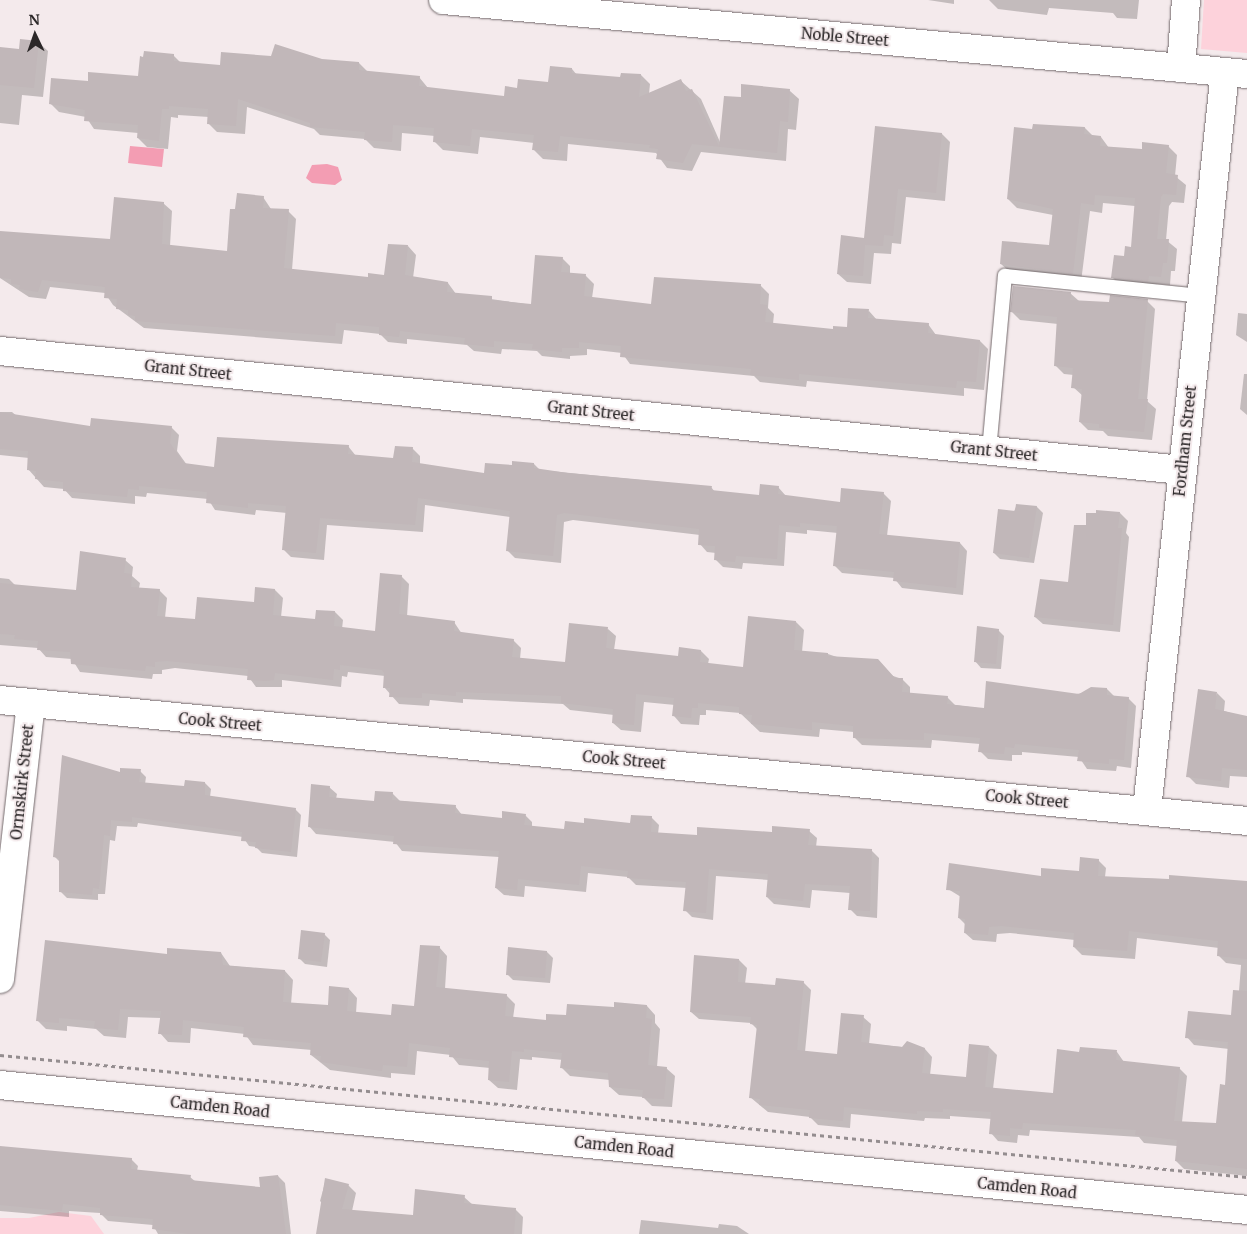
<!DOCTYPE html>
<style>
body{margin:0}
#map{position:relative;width:1247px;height:1234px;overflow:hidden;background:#f4eaec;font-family:Merriweather,serif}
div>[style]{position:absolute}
.green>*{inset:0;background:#fdd2db}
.water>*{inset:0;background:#f39db3}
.shadow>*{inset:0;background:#0003}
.building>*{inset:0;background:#c1b7b9}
.path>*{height:3px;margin-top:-1.5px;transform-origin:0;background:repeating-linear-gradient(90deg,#948d8f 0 4px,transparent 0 8px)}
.roads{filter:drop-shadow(0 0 1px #736a6c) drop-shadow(0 0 1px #736a6c)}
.lane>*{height:14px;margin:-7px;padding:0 7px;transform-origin:7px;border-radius:7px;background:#fff}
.street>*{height:28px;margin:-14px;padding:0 14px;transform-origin:14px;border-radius:14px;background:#fff}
.secondary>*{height:28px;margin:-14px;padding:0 14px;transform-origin:14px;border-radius:14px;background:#fff}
span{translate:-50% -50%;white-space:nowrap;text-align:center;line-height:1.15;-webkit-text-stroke:4px #f4eaec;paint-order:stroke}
.street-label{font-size:15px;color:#2c2829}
.north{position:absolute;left:10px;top:10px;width:50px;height:50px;-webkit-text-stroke:4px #f4eaec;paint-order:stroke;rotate:357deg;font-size:14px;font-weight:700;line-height:20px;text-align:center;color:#2c2829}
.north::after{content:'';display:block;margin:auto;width:18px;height:22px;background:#2c2829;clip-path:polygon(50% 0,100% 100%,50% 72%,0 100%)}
</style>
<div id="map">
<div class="green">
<i style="clip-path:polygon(1204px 0,1247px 0,1247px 53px,1201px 49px)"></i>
<i style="clip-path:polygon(59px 1212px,91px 1216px,104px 1234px,0 1234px,0 1218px,29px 1218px)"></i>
</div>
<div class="water">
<i style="clip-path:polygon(130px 146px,164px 149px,162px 167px,128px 163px)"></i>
<i style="clip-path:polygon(327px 164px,338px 167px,342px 180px,335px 185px,312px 183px,306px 178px,312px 165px)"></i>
</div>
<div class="shadow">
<i style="clip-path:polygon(928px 0,954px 0,954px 4px)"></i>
<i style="clip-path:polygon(989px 0,1139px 0,1137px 19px,1117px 18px,1113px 13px,1049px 8px,1047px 15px,998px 9px)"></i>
<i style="clip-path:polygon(38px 42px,48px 51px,43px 97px,22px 95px,19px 125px,0 123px,0 48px,20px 50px)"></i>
<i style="clip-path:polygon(173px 55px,181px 63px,221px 67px,322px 60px,359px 63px,368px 72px,419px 77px,428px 88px,505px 97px,519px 89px,549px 83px,572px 69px,577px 75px,621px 78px,641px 75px,650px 84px,649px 94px,681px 81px,701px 99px,720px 142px,742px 98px,790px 91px,799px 99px,796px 130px,788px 129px,786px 161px,701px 152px,692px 171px,667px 168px,656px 153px,568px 144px,567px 161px,543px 159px,534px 150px,534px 143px,480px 137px,478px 154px,443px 150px,434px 141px,435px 136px,402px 133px,401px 151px,374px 148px,365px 139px,320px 135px,314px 129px,247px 107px,245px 134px,217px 132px,208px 123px,209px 117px,178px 115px,178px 118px,171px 117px,168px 149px,147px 147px,138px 138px,138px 133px,94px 129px,86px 117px,59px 112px,50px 103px,89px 83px,139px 78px)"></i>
<i style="clip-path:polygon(876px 128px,942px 134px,950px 142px,945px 201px,906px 197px,901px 244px,892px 243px,891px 254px,874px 253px,871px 284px,847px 282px,838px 274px,865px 239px)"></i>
<i style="clip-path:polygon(1085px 128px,1093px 136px,1101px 137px,1109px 148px,1143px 151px,1168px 146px,1177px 155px,1175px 176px,1186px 185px,1184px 203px,1172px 202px,1169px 206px,1166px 240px,1177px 249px,1175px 271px,1171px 271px,1170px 285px,1157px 284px,1157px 290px,1121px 286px,1113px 278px,1132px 248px,1135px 206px,1103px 203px,1102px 213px,1090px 211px,1081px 282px,1010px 272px,1001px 264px,1050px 246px,1053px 215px,1017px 208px,1008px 199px,1033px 130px)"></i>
<i style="clip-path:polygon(263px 197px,271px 209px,288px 211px,296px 219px,292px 270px,369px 278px,386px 276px,408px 246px,416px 255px,413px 278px,448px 283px,456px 294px,532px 305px,562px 258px,570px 266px,570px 274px,586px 276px,594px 284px,592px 298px,653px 305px,761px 286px,769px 294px,768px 308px,774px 314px,773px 324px,834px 330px,848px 328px,869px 311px,877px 320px,928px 324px,936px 335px,980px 341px,988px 349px,984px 390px,964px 388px,964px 396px,807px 381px,806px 387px,760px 382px,754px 376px,630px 364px,622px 353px,587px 349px,587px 355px,570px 356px,570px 359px,542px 356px,537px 351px,502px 349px,501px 354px,474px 351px,467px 345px,407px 339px,407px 344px,388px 342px,380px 334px,344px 330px,342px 344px,144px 328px,113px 305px,105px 293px,50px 287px,46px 299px,29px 297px,0 278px,0 232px,111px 241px,163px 203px,172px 211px,170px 246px,228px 252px,236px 210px)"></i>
<i style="clip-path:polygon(1070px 293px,1079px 301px,1110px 304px,1147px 301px,1155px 309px,1147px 401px,1156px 409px,1152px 440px,1108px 436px,1103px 431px,1088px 430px,1080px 422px,1083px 396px,1073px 387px,1074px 375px,1064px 374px,1055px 365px,1058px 324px,1020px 320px,1012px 312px)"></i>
<i style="clip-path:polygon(1238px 313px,1247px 314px,1247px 342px,1236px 335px)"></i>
<i style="clip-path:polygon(1244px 374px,1247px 374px,1247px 415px,1240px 409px)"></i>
<i style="clip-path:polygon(0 412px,12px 412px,19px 418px,91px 427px,171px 427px,179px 435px,177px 451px,187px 465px,215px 468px,348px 446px,356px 456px,395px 459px,412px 448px,420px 456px,420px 464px,485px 475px,534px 464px,540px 470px,711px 487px,715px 492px,761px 496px,778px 487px,786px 496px,841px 503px,883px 493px,891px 501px,887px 536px,960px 543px,967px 551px,963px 595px,902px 588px,894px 578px,842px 573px,834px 565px,838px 533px,807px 530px,807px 534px,786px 532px,784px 566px,743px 563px,742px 569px,723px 567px,715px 559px,716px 553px,707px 552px,700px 544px,700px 535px,573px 520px,564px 522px,561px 563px,515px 558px,507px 550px,510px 517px,425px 505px,423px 532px,327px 525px,324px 560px,291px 557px,284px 550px,287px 513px,256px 510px,255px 515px,215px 510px,208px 499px,147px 493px,146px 497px,135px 496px,135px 504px,72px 498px,64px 489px,44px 487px,28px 469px,29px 458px,0 455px)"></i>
<i style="clip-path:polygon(1017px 505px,1037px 507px,1043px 513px,1034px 563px,1000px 559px,994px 553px)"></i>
<i style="clip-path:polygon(1120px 513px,1128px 521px,1126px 533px,1129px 537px,1120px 632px,1043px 624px,1035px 617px,1070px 584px,1087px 526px)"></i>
<i style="clip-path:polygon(125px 560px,133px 567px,132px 576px,140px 583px,139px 588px,159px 590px,167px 598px,165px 618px,196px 621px,255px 604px,256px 589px,275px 590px,283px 598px,281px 617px,316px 620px,335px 612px,343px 620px,342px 629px,377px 633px,401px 576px,409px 584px,407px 617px,454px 622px,462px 634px,513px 640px,521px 648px,520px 659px,566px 664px,608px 629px,616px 636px,614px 650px,679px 657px,701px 651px,709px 659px,708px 664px,744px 668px,796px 622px,804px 630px,802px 652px,828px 654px,902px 679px,910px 687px,910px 694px,947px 697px,955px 705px,985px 709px,1107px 689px,1115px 697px,1128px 698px,1136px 706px,1131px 768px,1117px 766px,1116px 771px,1087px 769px,1079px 757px,1022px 752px,1022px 755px,1012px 755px,1012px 761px,988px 759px,980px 751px,980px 744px,932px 740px,931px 748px,862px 745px,854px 737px,854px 732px,820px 729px,819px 737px,760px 732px,740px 713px,706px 710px,706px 715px,700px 715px,699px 725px,681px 724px,674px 716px,675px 705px,644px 702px,641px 732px,621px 730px,613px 723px,614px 715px,570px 710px,563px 704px,463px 699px,463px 703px,430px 700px,429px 706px,399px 704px,384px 687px,385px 676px,348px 672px,347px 677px,342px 676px,341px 687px,282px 680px,282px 687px,256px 687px,248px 676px,175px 668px,162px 670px,162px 674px,153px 674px,152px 679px,80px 672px,72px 659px,46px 657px,38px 648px,0 645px,0 578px,9px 579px,16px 586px,77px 591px)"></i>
<i style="clip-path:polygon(998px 630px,1004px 636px,1001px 669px,981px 668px,975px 661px)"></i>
<i style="clip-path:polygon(1217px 693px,1225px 701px,1224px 711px,1247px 718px,1247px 777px,1230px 776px,1229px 788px,1196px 784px,1188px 776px)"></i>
<i style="clip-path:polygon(140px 771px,146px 777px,145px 784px,185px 788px,205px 783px,211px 789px,210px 797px,295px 809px,301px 815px,297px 857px,262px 853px,256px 847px,249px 846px,243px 837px,138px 823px,137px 827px,117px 826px,115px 841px,110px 840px,105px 894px,98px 894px,98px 900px,67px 898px,61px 892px,60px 862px,55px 857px,121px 773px)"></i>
<i style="clip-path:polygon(329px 787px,337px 794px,336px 799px,375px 802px,392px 793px,400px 801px,455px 806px,462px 815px,503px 819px,525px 815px,532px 822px,532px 827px,565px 831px,632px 824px,651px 817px,659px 825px,658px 834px,698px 836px,809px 831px,817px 838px,816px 847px,871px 850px,879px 858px,877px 918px,857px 916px,850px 909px,850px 893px,812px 890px,810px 908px,774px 904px,767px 897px,769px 880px,716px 876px,713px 920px,692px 917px,685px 910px,687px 888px,636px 885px,628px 877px,588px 873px,586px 892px,525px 886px,524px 897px,504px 895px,496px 888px,499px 857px,402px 851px,395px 842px,316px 834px,309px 826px)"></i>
<i style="clip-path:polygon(1098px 860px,1106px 868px,1105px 877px,1247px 882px,1247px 1176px,1184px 1169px,1176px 1161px,1177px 1146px,1144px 1143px,1139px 1137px,1030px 1130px,1029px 1136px,1018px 1135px,1017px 1143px,998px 1141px,991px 1133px,992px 1119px,950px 1116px,950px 1119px,925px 1118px,924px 1121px,851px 1114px,850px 1128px,818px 1125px,810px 1117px,768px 1112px,750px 1097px,758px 1030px,751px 1023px,699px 1019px,691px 1012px,739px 960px,747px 968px,745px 984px,777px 986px,803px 982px,811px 990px,805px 1052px,838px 1055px,863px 1017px,871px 1024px,869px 1044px,925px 1049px,932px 1057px,930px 1075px,967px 1078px,989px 1047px,997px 1055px,993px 1089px,1054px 1094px,1080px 1053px,1117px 1052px,1124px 1062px,1179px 1068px,1187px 1076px,1182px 1122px,1217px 1125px,1226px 1086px,1229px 1049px,1194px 1045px,1187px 1037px,1237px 1017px,1241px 965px,1226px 963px,1218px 955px,1219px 948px,1137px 938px,1135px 959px,1082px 955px,1074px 947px,1075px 940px,1010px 933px,997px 934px,996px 942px,973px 940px,965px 933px,966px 925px,959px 918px,961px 897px,948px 889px,1080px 873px)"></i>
<i style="clip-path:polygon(324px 934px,330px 940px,327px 967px,305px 964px,299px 958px)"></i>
<i style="clip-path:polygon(439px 947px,447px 956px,445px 989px,506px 995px,515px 1004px,513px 1018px,547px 1021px,615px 1009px,615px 1004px,647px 1006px,655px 1015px,655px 1023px,660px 1029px,657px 1067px,666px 1068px,675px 1076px,672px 1107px,652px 1106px,643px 1097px,619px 1095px,610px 1087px,610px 1080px,570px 1076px,562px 1068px,563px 1060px,532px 1057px,532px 1060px,520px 1059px,517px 1090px,498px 1088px,489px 1080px,490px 1068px,459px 1065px,451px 1055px,417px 1051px,415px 1075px,391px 1073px,391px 1078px,330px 1070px,311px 1055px,312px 1050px,253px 1045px,245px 1034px,191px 1028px,190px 1043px,168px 1042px,160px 1033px,161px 1018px,128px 1017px,126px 1038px,104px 1036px,96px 1029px,67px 1026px,67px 1031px,46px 1029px,37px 1020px,168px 955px,221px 953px,230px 966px,285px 971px,293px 980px,291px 1004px,329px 1007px,349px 989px,357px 998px,356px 1013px,392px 1017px,416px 1008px)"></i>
<i style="clip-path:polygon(547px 952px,553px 958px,550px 983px,513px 980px,507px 974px)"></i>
<i style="clip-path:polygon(0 1147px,131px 1159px,138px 1166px,137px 1171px,190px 1177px,196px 1182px,262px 1188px,278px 1176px,285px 1183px,291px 1234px,158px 1234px,153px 1225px,108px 1221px,100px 1213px,69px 1211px,69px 1217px,0 1211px)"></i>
<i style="clip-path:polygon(326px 1179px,348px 1185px,356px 1193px,352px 1211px,414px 1217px,464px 1197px,473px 1205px,515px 1209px,523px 1217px,522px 1234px,320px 1234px,324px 1205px,320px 1201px)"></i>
<i style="clip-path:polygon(641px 1220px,718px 1228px,719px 1224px,737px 1226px,749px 1234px,639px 1234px)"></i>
</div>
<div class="building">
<i style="clip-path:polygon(20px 39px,39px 41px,34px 88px,0 85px,0 47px,19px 49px)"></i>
<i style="clip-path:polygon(275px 44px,322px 59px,359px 62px,359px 70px,420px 76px,419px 86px,504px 96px,505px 86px,517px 88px,518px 79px,548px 82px,550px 66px,572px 68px,572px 73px,620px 77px,621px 73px,641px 74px,639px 97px,681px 79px,686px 91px,692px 89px,719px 146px,724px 96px,741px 97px,741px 84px,790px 89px,788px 122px,780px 121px,777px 153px,692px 144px,683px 163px,656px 159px,658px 149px,649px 148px,650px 145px,560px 136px,558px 152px,532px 150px,534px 135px,472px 129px,470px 146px,433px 142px,434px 128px,393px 125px,392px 142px,364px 140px,365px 132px,310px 127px,310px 123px,238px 99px,236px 126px,207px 124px,208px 109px,169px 106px,169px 109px,162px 109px,159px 141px,137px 138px,138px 125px,84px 121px,85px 110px,49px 104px,51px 78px,88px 81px,88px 72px,138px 76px,140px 56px,143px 57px,144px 51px,174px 54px,174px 61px,220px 65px,221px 52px,271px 56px)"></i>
<i style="clip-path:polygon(1033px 124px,1085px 127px,1084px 134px,1101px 136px,1100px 146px,1142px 149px,1142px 142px,1169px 145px,1166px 173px,1178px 175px,1176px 195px,1163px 194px,1161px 197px,1157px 239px,1169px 239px,1167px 263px,1163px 263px,1161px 277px,1149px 276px,1148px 282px,1111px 278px,1114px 255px,1124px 256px,1125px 246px,1131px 247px,1135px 198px,1095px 195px,1094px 205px,1081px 203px,1073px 274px,1000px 264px,1002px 241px,1049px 245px,1053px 209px,1007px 199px,1014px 127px,1032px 129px)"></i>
<i style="clip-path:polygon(875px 126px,942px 133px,936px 193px,898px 189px,893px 236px,884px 235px,883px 246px,865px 245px,863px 276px,837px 274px,841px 235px,864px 238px)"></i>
<i style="clip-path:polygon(237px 193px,264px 196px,263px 208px,289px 209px,284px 268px,368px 277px,368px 273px,384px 275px,388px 244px,408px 245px,405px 275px,448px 282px,447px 292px,492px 296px,492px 300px,531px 304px,535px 255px,563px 257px,561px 272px,586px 274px,584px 296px,651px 304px,654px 277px,761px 284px,760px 304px,767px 305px,765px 322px,833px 329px,833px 326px,847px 327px,848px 308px,869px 309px,868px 318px,929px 323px,928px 333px,980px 340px,976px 382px,957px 381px,956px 388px,799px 374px,799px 380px,750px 375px,751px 369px,620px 357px,621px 346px,579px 342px,579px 348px,562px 348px,562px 352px,532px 349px,533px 344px,494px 341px,494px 347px,464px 344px,465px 338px,400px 331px,399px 337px,379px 335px,379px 327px,336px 323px,335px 336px,135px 321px,135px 316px,128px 315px,128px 310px,116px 309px,117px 299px,104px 298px,105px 287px,42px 280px,38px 292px,19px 289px,20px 285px,11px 284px,11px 279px,0 278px,0 231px,110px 239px,114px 197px,164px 202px,162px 244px,227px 251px,230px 209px,235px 209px)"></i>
<i style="clip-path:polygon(1013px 286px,1071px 292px,1070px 300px,1109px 302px,1110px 295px,1148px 299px,1138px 399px,1148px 399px,1144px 432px,1099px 428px,1099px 424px,1079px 422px,1082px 389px,1071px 388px,1073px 368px,1054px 366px,1057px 317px,1010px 312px)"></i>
<i style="clip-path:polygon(0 412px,90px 426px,91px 418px,172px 426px,170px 443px,184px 463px,214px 467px,217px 437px,349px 445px,348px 454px,393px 458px,395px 446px,413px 447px,412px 462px,484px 473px,485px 463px,512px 465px,512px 461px,534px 463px,534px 468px,568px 473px,712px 486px,711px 490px,759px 495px,760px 484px,779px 486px,778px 494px,840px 502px,841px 488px,884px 492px,879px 534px,960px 542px,956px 588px,893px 581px,894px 572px,833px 566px,837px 526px,800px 523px,800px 527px,779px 525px,777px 559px,736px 556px,735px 562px,714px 560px,715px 546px,698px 545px,699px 529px,564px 513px,557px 515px,553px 556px,506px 551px,510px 511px,418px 498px,415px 525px,320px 518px,316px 553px,282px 550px,286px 506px,248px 503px,248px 508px,206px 503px,207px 492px,139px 486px,139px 490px,128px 489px,127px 497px,63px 491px,63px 482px,35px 479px,36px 471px,27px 470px,28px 451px,0 449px)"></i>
<i style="clip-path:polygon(1016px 504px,1037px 506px,1029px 558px,993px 553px,998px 509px,1015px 511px)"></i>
<i style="clip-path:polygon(1096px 510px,1120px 512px,1118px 528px,1122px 528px,1113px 625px,1034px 617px,1040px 579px,1068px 582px,1074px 525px,1086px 525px,1086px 513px,1096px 513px)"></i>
<i style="clip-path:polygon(80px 551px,126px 558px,124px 573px,132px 574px,131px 587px,160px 589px,157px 616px,195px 619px,197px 597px,254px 602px,255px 587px,275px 589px,273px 615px,315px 619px,316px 610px,335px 611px,334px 626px,375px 631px,380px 573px,402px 575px,399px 614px,455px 621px,454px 631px,514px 639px,512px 657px,565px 662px,569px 623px,608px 627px,606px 648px,678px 656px,679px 647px,701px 650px,700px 662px,743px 667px,748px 616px,796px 621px,794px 650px,828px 653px,828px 656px,878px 659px,895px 678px,903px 678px,902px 692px,948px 696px,947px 704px,984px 708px,986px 681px,1079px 694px,1091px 687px,1107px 688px,1107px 695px,1129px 697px,1124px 760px,1109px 759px,1109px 764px,1077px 761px,1079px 750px,1015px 744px,1014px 748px,1005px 747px,1004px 754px,978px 752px,980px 738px,924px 733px,924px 740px,853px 738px,853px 726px,812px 722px,812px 730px,751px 724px,752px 715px,739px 714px,739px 707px,698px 703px,698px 708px,692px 708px,691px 718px,672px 716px,674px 698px,636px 694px,634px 725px,612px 723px,613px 709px,561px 703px,561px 696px,456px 692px,456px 696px,422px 693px,422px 698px,389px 697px,390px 688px,383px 688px,384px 673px,382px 670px,340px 665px,340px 670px,334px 669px,333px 680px,275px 673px,274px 680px,266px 681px,247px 680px,248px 669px,167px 661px,155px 662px,155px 667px,146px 666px,145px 671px,71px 664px,70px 652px,37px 650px,38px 641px,14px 639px,15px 635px,0 634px,0 583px,76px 590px)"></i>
<i style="clip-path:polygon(977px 626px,999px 629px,996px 664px,974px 662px)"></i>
<i style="clip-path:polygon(1198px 689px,1217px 692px,1215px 709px,1247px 716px,1247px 770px,1222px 768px,1221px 781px,1186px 777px)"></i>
<i style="clip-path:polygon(62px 755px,120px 772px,120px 768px,141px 769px,139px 782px,184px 786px,185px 780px,205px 782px,205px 795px,296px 808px,291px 852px,255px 848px,256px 842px,241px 841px,242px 832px,132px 817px,132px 822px,111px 820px,110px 836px,104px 835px,99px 889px,93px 888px,92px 895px,59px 892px,59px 858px,53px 857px)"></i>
<i style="clip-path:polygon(311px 784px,330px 786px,329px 797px,374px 801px,375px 791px,393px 792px,392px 800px,456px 805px,455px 813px,502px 818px,502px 811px,526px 814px,524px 825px,564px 829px,565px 821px,584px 823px,584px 818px,630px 823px,631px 815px,652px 816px,651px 832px,697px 835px,697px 827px,772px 832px,772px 826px,810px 829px,808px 845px,872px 849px,870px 911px,848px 910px,850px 886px,805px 884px,803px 901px,766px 897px,768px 874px,709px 869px,706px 913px,683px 911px,686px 882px,627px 878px,628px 871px,581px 866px,579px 885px,518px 879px,517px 890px,495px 888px,499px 851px,393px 844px,394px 836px,308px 827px)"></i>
<i style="clip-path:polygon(1080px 857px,1099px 859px,1098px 876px,1169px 879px,1169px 875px,1247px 881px,1247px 959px,1217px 956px,1218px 941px,1129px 931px,1127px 951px,1073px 947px,1074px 933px,1001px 926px,989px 927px,988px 935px,964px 933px,965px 919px,958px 918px,960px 891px,946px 890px,949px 863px,1041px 876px,1041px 868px,1079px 871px)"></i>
<i style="clip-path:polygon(301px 930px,325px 933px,321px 962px,298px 959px)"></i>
<i style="clip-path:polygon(45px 940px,167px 954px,167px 948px,221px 952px,223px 965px,285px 970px,283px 1002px,328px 1005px,329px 986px,349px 988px,347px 1011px,391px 1015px,392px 1004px,414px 1006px,420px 945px,440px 946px,436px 987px,507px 994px,505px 1016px,546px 1020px,546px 1014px,566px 1015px,567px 1004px,614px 1007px,614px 1002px,647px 1005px,646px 1018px,652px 1019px,648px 1065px,667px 1067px,664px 1099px,642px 1098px,643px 1090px,609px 1087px,608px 1073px,560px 1068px,562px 1053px,524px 1049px,524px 1052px,512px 1051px,509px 1082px,488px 1080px,489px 1061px,449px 1057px,450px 1048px,409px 1043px,407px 1067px,383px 1065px,382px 1071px,320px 1062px,321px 1056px,310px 1055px,311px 1043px,243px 1037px,244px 1027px,183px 1020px,182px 1035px,158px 1034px,161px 1011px,120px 1009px,118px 1030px,94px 1028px,95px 1021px,59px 1018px,59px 1023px,36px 1021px)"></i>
<i style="clip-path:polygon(508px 947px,547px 951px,545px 978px,506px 975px)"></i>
<i style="clip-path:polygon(694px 955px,739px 959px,738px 982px,775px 985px,776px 978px,804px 981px,797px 1050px,837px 1054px,841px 1013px,864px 1015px,861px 1042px,902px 1047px,907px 1041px,925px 1048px,922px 1073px,966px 1077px,969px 1044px,989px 1046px,985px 1087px,1053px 1093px,1057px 1049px,1079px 1052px,1080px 1047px,1117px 1050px,1116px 1060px,1180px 1067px,1174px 1121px,1216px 1123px,1220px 1084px,1225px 1085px,1228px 1042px,1185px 1038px,1188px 1011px,1231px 1015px,1233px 990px,1247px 991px,1247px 1169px,1175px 1161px,1177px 1140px,1135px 1135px,1136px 1130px,1023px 1123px,1022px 1129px,1010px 1128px,1010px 1136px,989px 1134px,991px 1112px,943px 1109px,943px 1112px,917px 1111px,917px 1114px,844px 1107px,843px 1121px,809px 1118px,810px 1110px,759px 1105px,760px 1099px,749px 1098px,757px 1025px,750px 1024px,751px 1017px,690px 1012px)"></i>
<i style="clip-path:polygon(0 1146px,132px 1158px,131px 1169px,191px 1175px,190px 1180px,260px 1187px,259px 1177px,278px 1175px,286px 1234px,189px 1234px,152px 1229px,153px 1219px,100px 1215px,100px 1208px,63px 1204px,62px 1211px,0 1205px)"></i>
<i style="clip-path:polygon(325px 1178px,349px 1184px,342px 1209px,413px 1215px,415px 1189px,465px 1195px,464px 1203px,516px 1208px,514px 1234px,316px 1234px)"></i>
</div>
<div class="path">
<i style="left:0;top:1055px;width:1253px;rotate:5.59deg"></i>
</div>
<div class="roads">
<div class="lane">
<i style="left:989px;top:451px;width:176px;rotate:-84.8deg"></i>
<i style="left:1005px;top:276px;width:197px;rotate:5.8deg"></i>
</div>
<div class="street">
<i style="left:1181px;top:68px;width:68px;rotate:-85.8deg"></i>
<i style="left:0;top:351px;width:1188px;rotate:5.75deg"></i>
<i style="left:0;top:700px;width:1253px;rotate:5.54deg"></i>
<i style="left:1147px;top:810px;width:742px;rotate:-83.97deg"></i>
<i style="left:0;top:979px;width:277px;rotate:-83.6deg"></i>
</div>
<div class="secondary">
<i style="left:443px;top:0;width:807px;rotate:5.26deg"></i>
<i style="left:0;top:1085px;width:1253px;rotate:5.72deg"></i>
</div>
</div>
<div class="street-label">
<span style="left:845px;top:37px;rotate:5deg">Noble Street</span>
<span style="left:188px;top:370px;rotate:6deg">Grant Street</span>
<span style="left:591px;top:411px;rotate:6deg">Grant Street</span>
<span style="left:1185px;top:441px;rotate:-84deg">Fordham Street</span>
<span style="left:994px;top:451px;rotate:6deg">Grant Street</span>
<span style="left:220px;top:722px;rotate:5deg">Cook Street</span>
<span style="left:624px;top:760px;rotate:5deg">Cook Street</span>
<span style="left:22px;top:782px;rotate:-84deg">Ormskirk Street</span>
<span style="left:1027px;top:799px;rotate:5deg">Cook Street</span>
<span style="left:220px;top:1107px;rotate:6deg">Camden Road</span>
<span style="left:624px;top:1147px;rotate:6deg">Camden Road</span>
<span style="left:1027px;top:1188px;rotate:6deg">Camden Road</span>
</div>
<div class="north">N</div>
</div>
